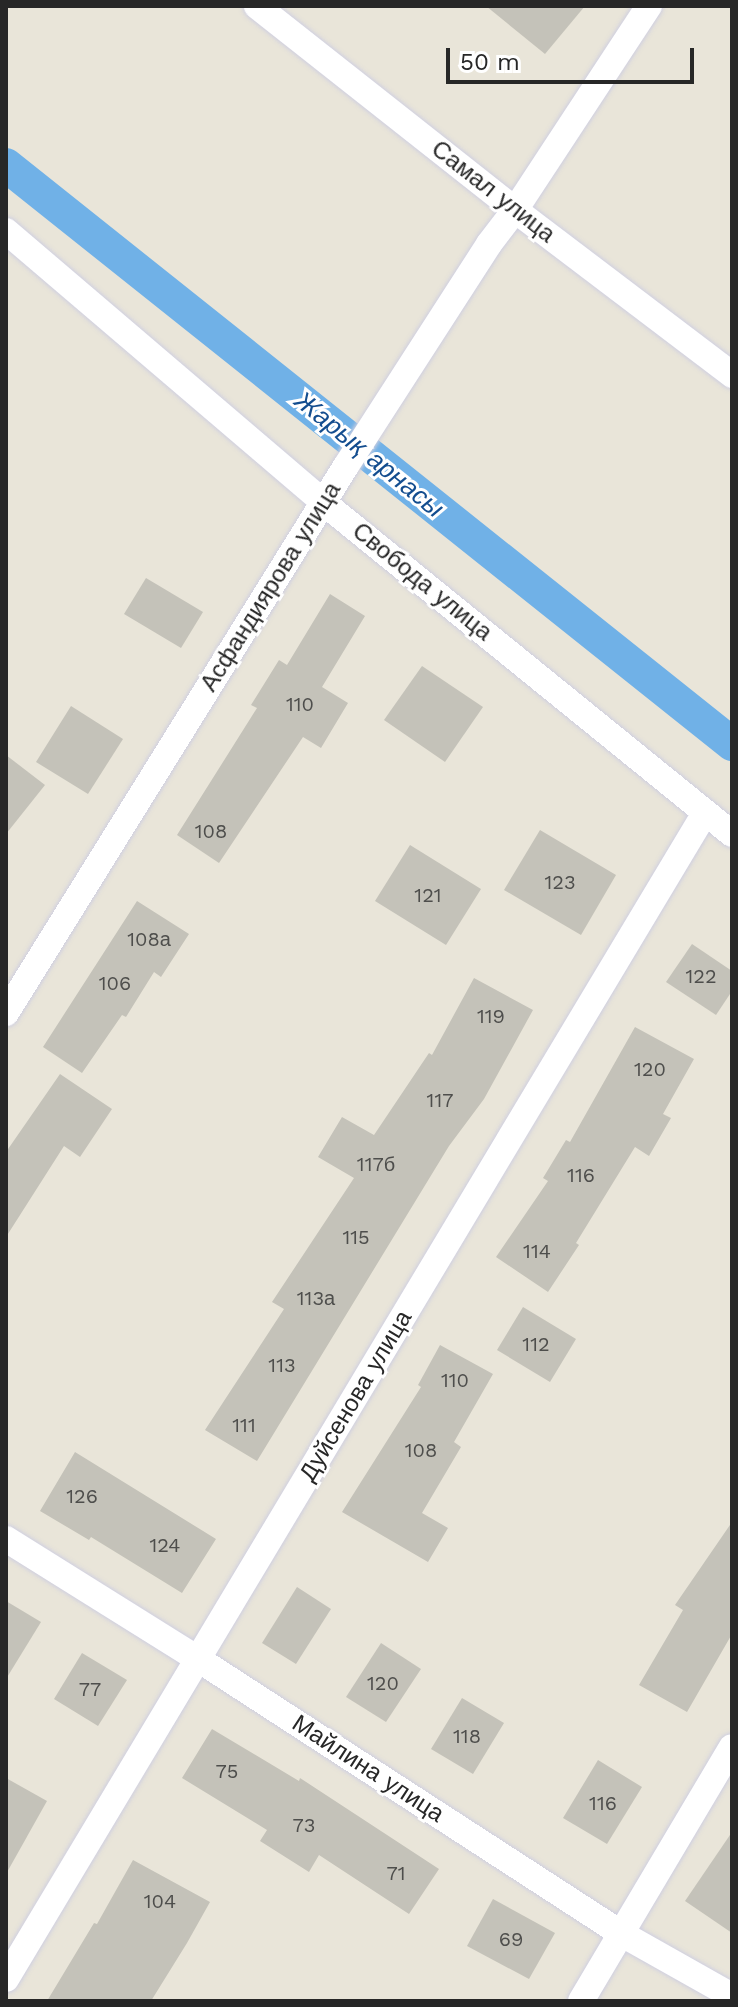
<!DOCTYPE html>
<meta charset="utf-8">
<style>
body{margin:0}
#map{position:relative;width:738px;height:2007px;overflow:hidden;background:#e9e5d9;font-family:"Work Sans",sans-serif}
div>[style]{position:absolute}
.canal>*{height:34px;margin:-17px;padding:0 17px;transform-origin:17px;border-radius:17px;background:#70b1e7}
.building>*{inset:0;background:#c4c2b9}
.roads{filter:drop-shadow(0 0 2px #cfcfe0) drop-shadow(0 0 2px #cfcfe0)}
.minor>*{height:26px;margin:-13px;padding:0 13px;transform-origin:13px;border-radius:13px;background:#fff}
span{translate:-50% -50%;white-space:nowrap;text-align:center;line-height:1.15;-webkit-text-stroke:6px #fff;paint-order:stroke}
.number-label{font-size:20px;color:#4e4e4c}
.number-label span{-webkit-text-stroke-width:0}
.street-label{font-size:24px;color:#272727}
.water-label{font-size:26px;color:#134d8f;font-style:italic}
.frame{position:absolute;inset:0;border:8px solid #272727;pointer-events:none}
.scale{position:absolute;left:446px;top:48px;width:248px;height:36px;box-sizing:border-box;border:4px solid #272727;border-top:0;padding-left:10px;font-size:24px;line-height:28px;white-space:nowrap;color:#272727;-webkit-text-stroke:6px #fff;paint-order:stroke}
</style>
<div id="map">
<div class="canal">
<i style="left:6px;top:165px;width:929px;rotate:38.57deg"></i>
</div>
<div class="building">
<i style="clip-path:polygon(486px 6px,585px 6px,545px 54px)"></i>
<i style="clip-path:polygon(146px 578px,203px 612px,181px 648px,124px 614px)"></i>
<i style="clip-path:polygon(330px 594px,365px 616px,322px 687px,348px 703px,321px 748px,303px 737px,219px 863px,177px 835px,257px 708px,251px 705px,279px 660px,287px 665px)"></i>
<i style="clip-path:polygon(422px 666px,483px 707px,445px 762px,384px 720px)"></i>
<i style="clip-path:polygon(71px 706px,123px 739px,88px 794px,36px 762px)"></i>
<i style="clip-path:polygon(6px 755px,45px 785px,6px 834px)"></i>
<i style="clip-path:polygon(540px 830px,616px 875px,581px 935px,504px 890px)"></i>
<i style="clip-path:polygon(410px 845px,481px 889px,446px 945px,375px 901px)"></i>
<i style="clip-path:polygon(137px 901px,189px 934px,161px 977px,154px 972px,126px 1017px,122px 1015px,82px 1073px,43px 1047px)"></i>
<i style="clip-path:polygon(692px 944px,732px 971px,732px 991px,716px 1015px,666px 982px)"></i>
<i style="clip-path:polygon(474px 978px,533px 1010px,484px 1099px,449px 1146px,257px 1461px,205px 1430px,284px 1309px,272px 1302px,354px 1178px,318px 1157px,342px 1117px,374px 1135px,429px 1053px,432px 1055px)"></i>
<i style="clip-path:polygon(635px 1027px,694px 1059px,663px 1114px,671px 1118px,649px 1156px,635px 1147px,576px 1243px,579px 1245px,548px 1292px,496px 1257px,548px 1181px,543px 1178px,566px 1140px,570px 1142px)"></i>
<i style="clip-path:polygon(60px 1074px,112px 1109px,80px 1157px,64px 1146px,6px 1237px,6px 1152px)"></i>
<i style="clip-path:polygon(523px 1307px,576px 1339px,550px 1382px,497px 1350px)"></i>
<i style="clip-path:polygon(440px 1345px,493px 1374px,454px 1442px,461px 1447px,422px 1513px,448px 1528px,428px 1562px,342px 1512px,421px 1387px,418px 1385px)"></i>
<i style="clip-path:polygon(75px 1452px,216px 1539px,182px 1593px,91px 1537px,89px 1540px,40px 1511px)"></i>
<i style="clip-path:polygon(732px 1522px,732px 1634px,687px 1712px,639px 1685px,683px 1610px,675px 1605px)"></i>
<i style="clip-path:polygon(297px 1587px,331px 1609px,296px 1664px,262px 1643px)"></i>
<i style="clip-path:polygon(6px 1601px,41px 1622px,6px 1679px)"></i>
<i style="clip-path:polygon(381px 1643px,421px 1669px,386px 1722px,346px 1697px)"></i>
<i style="clip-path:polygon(82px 1653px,127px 1680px,98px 1726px,54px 1699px)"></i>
<i style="clip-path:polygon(462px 1698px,504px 1723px,473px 1774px,431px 1749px)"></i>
<i style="clip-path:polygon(212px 1729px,299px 1781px,300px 1778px,439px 1869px,409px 1914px,319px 1855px,309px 1872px,260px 1841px,267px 1830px,182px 1778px)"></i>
<i style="clip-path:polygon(598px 1760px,642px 1787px,607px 1844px,563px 1818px)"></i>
<i style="clip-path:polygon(6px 1778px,47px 1801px,6px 1874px)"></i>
<i style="clip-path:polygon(732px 1832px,732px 1933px,685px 1901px)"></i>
<i style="clip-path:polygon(133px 1860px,210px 1902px,187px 1943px,151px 2001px,47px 2001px,94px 1923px,97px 1924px)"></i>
<i style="clip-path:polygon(493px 1899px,555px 1933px,529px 1979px,467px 1946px)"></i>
</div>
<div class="roads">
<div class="minor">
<i style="left:257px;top:6px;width:329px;rotate:38.3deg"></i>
<i style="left:515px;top:210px;width:273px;rotate:37.2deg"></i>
<i style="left:6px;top:231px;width:418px;rotate:40.5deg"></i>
<i style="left:324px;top:503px;width:525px;rotate:39.05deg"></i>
<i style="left:6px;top:1013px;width:644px;rotate:-58.14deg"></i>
<i style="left:346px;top:466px;width:264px;rotate:-57.2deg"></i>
<i style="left:489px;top:244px;width:43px;rotate:-52.6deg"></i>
<i style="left:515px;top:210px;width:244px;rotate:-56.7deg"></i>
<i style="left:6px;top:1539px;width:226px;rotate:32deg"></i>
<i style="left:198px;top:1659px;width:505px;rotate:32.97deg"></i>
<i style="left:622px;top:1934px;width:126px;rotate:29.4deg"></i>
<i style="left:6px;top:1979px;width:1359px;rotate:-59.06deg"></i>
<i style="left:581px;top:2001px;width:295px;rotate:-59.3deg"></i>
</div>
</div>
<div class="number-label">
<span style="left:300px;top:704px">110</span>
<span style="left:211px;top:831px">108</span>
<span style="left:560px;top:882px">123</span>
<span style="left:428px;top:895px">121</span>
<span style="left:149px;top:939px">108а</span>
<span style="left:701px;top:976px">122</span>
<span style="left:115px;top:983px">106</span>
<span style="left:491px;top:1016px">119</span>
<span style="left:650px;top:1069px">120</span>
<span style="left:440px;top:1100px">117</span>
<span style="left:376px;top:1164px">117б</span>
<span style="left:581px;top:1175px">116</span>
<span style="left:356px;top:1237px">115</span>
<span style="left:537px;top:1251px">114</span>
<span style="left:316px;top:1298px">113а</span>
<span style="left:536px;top:1344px">112</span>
<span style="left:282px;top:1365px">113</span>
<span style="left:455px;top:1380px">110</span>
<span style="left:244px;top:1425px">111</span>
<span style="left:421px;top:1450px">108</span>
<span style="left:82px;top:1496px">126</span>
<span style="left:165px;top:1545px">124</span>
<span style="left:383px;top:1683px">120</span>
<span style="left:90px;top:1689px">77</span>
<span style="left:467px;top:1736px">118</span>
<span style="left:227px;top:1771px">75</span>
<span style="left:603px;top:1803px">116</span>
<span style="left:304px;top:1825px">73</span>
<span style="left:396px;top:1873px">71</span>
<span style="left:160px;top:1901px">104</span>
<span style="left:511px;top:1939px">69</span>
</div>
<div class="street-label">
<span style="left:493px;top:192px;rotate:38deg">Самал улица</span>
<span style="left:422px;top:582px;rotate:39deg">Свобода улица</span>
<span style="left:271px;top:587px;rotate:-58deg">Асфандиярова улица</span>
<span style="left:356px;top:1396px;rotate:-59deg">Дуйсенова улица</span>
<span style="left:368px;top:1769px;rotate:33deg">Майлина улица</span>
</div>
<div class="water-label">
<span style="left:369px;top:455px;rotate:39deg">Жарық арнасы</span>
</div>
<div class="frame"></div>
<div class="scale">50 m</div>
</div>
